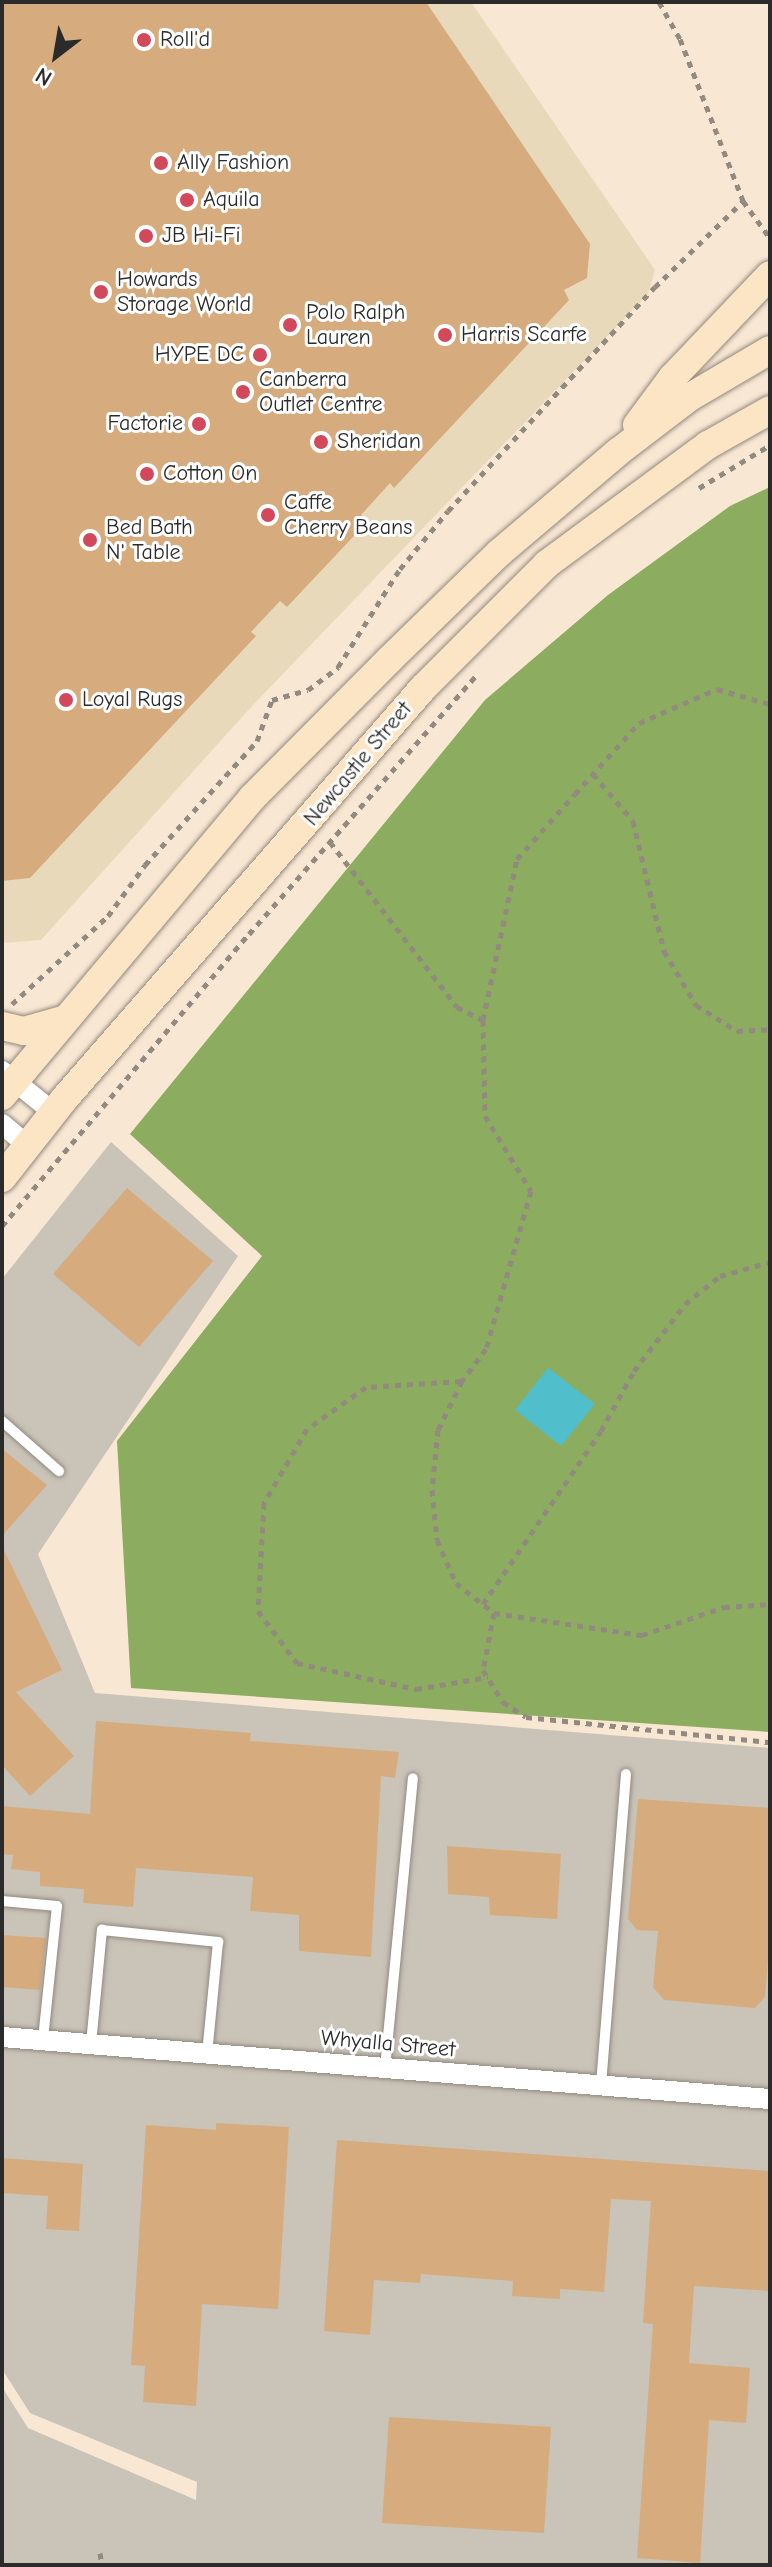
<!DOCTYPE html>
<style>
body{margin:0}
#map{position:relative;width:772px;height:2567px;overflow:hidden;background:#f8e7d3;font-family:"Comic Neue",sans-serif}
div>[style]{position:absolute}
.built>*{inset:0;background:#e8d9ba}
.industrial>*{inset:0;background:#c9c3b8}
.forest>*{inset:0;background:#8cac60}
.water>*{inset:0;background:#51becb}
.building>*{inset:0;background:#d6ac7f}
.path>*{height:5px;margin-top:-2.5px;transform-origin:0;background:repeating-linear-gradient(90deg,#92897f 0 6px,transparent 0 12px)}
.roads{filter:drop-shadow(0 0 2px #92897f) drop-shadow(0 0 2px #92897f)}
.service>*{height:10px;margin:-5px;padding:0 5px;transform-origin:5px;border-radius:5px;background:#fff}
.minor>*{height:20px;margin:-10px;padding:0 10px;transform-origin:10px;border-radius:10px;background:#fff}
.secondary>*{height:28px;margin:-14px;padding:0 14px;transform-origin:14px;border-radius:14px;background:#fce5c4}
.dots>*{width:22px;height:22px;translate:-50% -50%;box-sizing:border-box;border:4px solid #fff;border-radius:50%}
span{translate:-50% -50%;white-space:nowrap;text-align:center;line-height:1.15;-webkit-text-stroke:6px #fff;paint-order:stroke}
.poi-label{font-size:22px;color:#2b2b2b}
.left{translate:0 -50%;text-align:left}
.right{translate:-100% -50%;text-align:right}
.street-label{font-size:22px;color:#2b2b2b}
.frame{position:absolute;inset:0;border:4px solid #2b2b2b;pointer-events:none}
.north{position:absolute;left:16px;top:16px;width:80px;height:80px;-webkit-text-stroke:6px #fff;paint-order:stroke;rotate:211deg;font-size:22px;font-weight:700;line-height:32px;text-align:center;color:#2b2b2b}
.north::after{content:'';display:block;margin:auto;width:28px;height:36px;background:#2b2b2b;clip-path:polygon(50% 0,100% 100%,50% 72%,0 100%)}
</style>
<div id="map">
<div class="built">
<i style="clip-path:polygon(2px 2px,471px 2px,655px 270px,648px 294px,252px 706px,41px 940px,2px 943px)"></i>
</div>
<div class="industrial">
<i style="clip-path:polygon(111px 1142px,238px 1256px,38px 1554px,95px 1693px,770px 1748px,770px 2565px,2px 2565px,2px 2387px,28px 2428px,196px 2500px,197px 2482px,30px 2413px,2px 2369px,2px 1279px)"></i>
</div>
<div class="forest">
<i style="clip-path:polygon(770px 487px,770px 1732px,131px 1688px,117px 1441px,262px 1256px,130px 1134px,485px 700px,608px 595px,730px 506px)"></i>
</div>
<div class="water">
<i style="clip-path:polygon(548px 1368px,595px 1404px,561px 1446px,515px 1410px)"></i>
</div>
<div class="building">
<i style="clip-path:polygon(2px 2px,426px 2px,590px 244px,587px 278px,564px 290px,569px 300px,394px 488px,390px 483px,361px 515px,368px 521px,287px 607px,280px 601px,251px 632px,256px 636px,30px 878px,2px 881px)"></i>
<i style="clip-path:polygon(127px 1188px,213px 1261px,139px 1347px,53px 1274px)"></i>
<i style="clip-path:polygon(2px 1449px,47px 1485px,2px 1536px)"></i>
<i style="clip-path:polygon(2px 1546px,62px 1670px,16px 1692px,74px 1756px,30px 1796px,2px 1765px)"></i>
<i style="clip-path:polygon(96px 1721px,251px 1733px,250px 1741px,399px 1752px,395px 1778px,381px 1776px,371px 1957px,299px 1951px,299px 1915px,250px 1911px,253px 1877px,136px 1868px,133px 1907px,83px 1903px,84px 1889px,40px 1886px,40px 1872px,11px 1869px,13px 1855px,2px 1854px,2px 1806px,90px 1814px)"></i>
<i style="clip-path:polygon(638px 1799px,770px 1808px,770px 1935px,765px 1997px,755px 2008px,664px 2000px,653px 1987px,658px 1931px,637px 1930px,628px 1919px)"></i>
<i style="clip-path:polygon(447px 1846px,561px 1854px,557px 1919px,490px 1915px,489px 1897px,448px 1894px)"></i>
<i style="clip-path:polygon(2px 1935px,46px 1938px,40px 1990px,2px 1987px)"></i>
<i style="clip-path:polygon(216px 2123px,289px 2127px,278px 2309px,202px 2304px,196px 2406px,143px 2402px,145px 2366px,131px 2365px,146px 2125px,216px 2130px)"></i>
<i style="clip-path:polygon(337px 2140px,770px 2171px,770px 2291px,694px 2286px,689px 2363px,750px 2368px,746px 2423px,709px 2420px,700px 2563px,637px 2558px,653px 2324px,643px 2323px,651px 2201px,611px 2199px,604px 2292px,560px 2289px,560px 2299px,512px 2296px,513px 2281px,421px 2274px,420px 2283px,374px 2280px,370px 2335px,324px 2331px)"></i>
<i style="clip-path:polygon(2px 2158px,83px 2164px,79px 2231px,46px 2229px,48px 2196px,2px 2193px)"></i>
<i style="clip-path:polygon(389px 2417px,551px 2427px,544px 2533px,382px 2523px)"></i>
</div>
<div class="path">
<i style="left:659px;top:2px;width:43px;rotate:60.4deg"></i>
<i style="left:680px;top:39px;width:174px;rotate:68.7deg"></i>
<i style="left:743px;top:201px;width:46px;rotate:53.9deg"></i>
<i style="left:699px;top:488px;width:83px;rotate:-31.2deg"></i>
<i style="left:593px;top:774px;width:62px;rotate:49.6deg"></i>
<i style="left:633px;top:821px;width:134px;rotate:76.6deg"></i>
<i style="left:664px;top:951px;width:63px;rotate:59.3deg"></i>
<i style="left:696px;top:1005px;width:49px;rotate:32.4deg"></i>
<i style="left:737px;top:1031px;width:33px;rotate:-3deg"></i>
<i style="left:330px;top:842px;width:208px;rotate:52.4deg"></i>
<i style="left:457px;top:1007px;width:29px;rotate:27deg"></i>
<i style="left:483px;top:1020px;width:96px;rotate:88.8deg"></i>
<i style="left:485px;top:1116px;width:88px;rotate:58.5deg"></i>
<i style="left:531px;top:1191px;width:164px;rotate:105.9deg"></i>
<i style="left:486px;top:1349px;width:40px;rotate:127deg"></i>
<i style="left:462px;top:1381px;width:55px;rotate:116.1deg"></i>
<i style="left:438px;top:1430px;width:60px;rotate:95.7deg"></i>
<i style="left:432px;top:1490px;width:50px;rotate:84.3deg"></i>
<i style="left:437px;top:1540px;width:47px;rotate:66.2deg"></i>
<i style="left:456px;top:1583px;width:48px;rotate:38.3deg"></i>
<i style="left:494px;top:1613px;width:150px;rotate:8.5deg"></i>
<i style="left:642px;top:1635px;width:87px;rotate:-18.9deg"></i>
<i style="left:724px;top:1607px;width:46px;rotate:-3.7deg"></i>
<i style="left:12px;top:1004px;width:130px;rotate:-42.5deg"></i>
<i style="left:108px;top:916px;width:63px;rotate:-54deg"></i>
<i style="left:145px;top:865px;width:167px;rotate:-47.9deg"></i>
<i style="left:257px;top:741px;width:44px;rotate:-69.9deg"></i>
<i style="left:272px;top:700px;width:37px;rotate:-16deg"></i>
<i style="left:308px;top:690px;width:38px;rotate:-37deg"></i>
<i style="left:338px;top:667px;width:116px;rotate:-57.7deg"></i>
<i style="left:400px;top:569px;width:75px;rotate:-50.4deg"></i>
<i style="left:448px;top:511px;width:305px;rotate:-47.3deg"></i>
<i style="left:655px;top:287px;width:123px;rotate:-44.3deg"></i>
<i style="left:483px;top:1020px;width:165px;rotate:-78.1deg"></i>
<i style="left:517px;top:859px;width:87px;rotate:-48.3deg"></i>
<i style="left:575px;top:794px;width:96px;rotate:-48deg"></i>
<i style="left:639px;top:723px;width:85px;rotate:-23.6deg"></i>
<i style="left:717px;top:689px;width:55px;rotate:15.8deg"></i>
<i style="left:2px;top:1226px;width:382px;rotate:-49.8deg"></i>
<i style="left:249px;top:934px;width:347px;rotate:-48.7deg"></i>
<i style="left:461px;top:1381px;width:95px;rotate:176.4deg"></i>
<i style="left:366px;top:1387px;width:72px;rotate:144.6deg"></i>
<i style="left:307px;top:1429px;width:86px;rotate:120.2deg"></i>
<i style="left:264px;top:1503px;width:108px;rotate:93.2deg"></i>
<i style="left:258px;top:1611px;width:65px;rotate:53.1deg"></i>
<i style="left:297px;top:1663px;width:122px;rotate:12.3deg"></i>
<i style="left:416px;top:1689px;width:73px;rotate:-9.5deg"></i>
<i style="left:483px;top:1604px;width:209px;rotate:-55.7deg"></i>
<i style="left:601px;top:1431px;width:68px;rotate:-61.2deg"></i>
<i style="left:634px;top:1371px;width:84px;rotate:-52.7deg"></i>
<i style="left:685px;top:1304px;width:45px;rotate:-38.7deg"></i>
<i style="left:720px;top:1276px;width:52px;rotate:-15.6deg"></i>
<i style="left:494px;top:1613px;width:58px;rotate:100.9deg"></i>
<i style="left:483px;top:1670px;width:38px;rotate:58deg"></i>
<i style="left:503px;top:1702px;width:27px;rotate:33deg"></i>
<i style="left:526px;top:1717px;width:245px;rotate:5.9deg"></i>
<i style="left:100px;top:2553px;width:12px;rotate:81deg"></i>
</div>
<div class="roads">
<div class="service">
<i style="left:2px;top:1421px;width:76px;rotate:41.3deg"></i>
<i style="left:2px;top:1901px;width:55px;rotate:5.2deg"></i>
<i style="left:57px;top:1906px;width:135px;rotate:96deg"></i>
<i style="left:91px;top:2044px;width:115px;rotate:-84.5deg"></i>
<i style="left:102px;top:1930px;width:117px;rotate:5.9deg"></i>
<i style="left:218px;top:1942px;width:113px;rotate:95.6deg"></i>
<i style="left:385px;top:2068px;width:291px;rotate:-84.5deg"></i>
<i style="left:601px;top:2085px;width:312px;rotate:-85.4deg"></i>
</div>
<div class="minor">
<i style="left:2px;top:1071px;width:67px;rotate:38.9deg"></i>
<i style="left:2px;top:1124px;width:33px;rotate:40deg"></i>
<i style="left:2px;top:2037px;width:770px;rotate:4.62deg"></i>
</div>
<div class="secondary">
<i style="left:637px;top:425px;width:59px;rotate:-53.3deg"></i>
<i style="left:672px;top:378px;width:142px;rotate:-46.4deg"></i>
<i style="left:2px;top:1026px;width:23px;rotate:13deg"></i>
<i style="left:24px;top:1031px;width:41px;rotate:-15.8deg"></i>
<i style="left:2px;top:1096px;width:390px;rotate:-50deg"></i>
<i style="left:253px;top:797px;width:193px;rotate:-45.2deg"></i>
<i style="left:389px;top:660px;width:153px;rotate:-44.2deg"></i>
<i style="left:499px;top:553px;width:156px;rotate:-40.3deg"></i>
<i style="left:618px;top:452px;width:91px;rotate:-37.4deg"></i>
<i style="left:690px;top:397px;width:93px;rotate:-30.4deg"></i>
<i style="left:2px;top:1178px;width:102px;rotate:-51.8deg"></i>
<i style="left:65px;top:1098px;width:544px;rotate:-48.87deg"></i>
<i style="left:423px;top:688px;width:175px;rotate:-45deg"></i>
<i style="left:547px;top:564px;width:200px;rotate:-36.5deg"></i>
<i style="left:708px;top:445px;width:71px;rotate:-29.4deg"></i>
</div>
</div>
<div class="dots">
<i style="left:144px;top:40px;background:#d1495b"></i>
<i style="left:161px;top:163px;background:#d1495b"></i>
<i style="left:187px;top:200px;background:#d1495b"></i>
<i style="left:146px;top:236px;background:#d1495b"></i>
<i style="left:101px;top:292px;background:#d1495b"></i>
<i style="left:290px;top:325px;background:#d1495b"></i>
<i style="left:445px;top:335px;background:#d1495b"></i>
<i style="left:260px;top:355px;background:#d1495b"></i>
<i style="left:243px;top:392px;background:#d1495b"></i>
<i style="left:199px;top:424px;background:#d1495b"></i>
<i style="left:321px;top:442px;background:#d1495b"></i>
<i style="left:147px;top:474px;background:#d1495b"></i>
<i style="left:268px;top:515px;background:#d1495b"></i>
<i style="left:90px;top:540px;background:#d1495b"></i>
<i style="left:66px;top:700px;background:#d1495b"></i>
</div>
<div class="poi-label">
<span class="left" style="left:160px;top:40px">Roll'd</span>
<span class="left" style="left:177px;top:163px">Ally Fashion</span>
<span class="left" style="left:203px;top:200px">Aquila</span>
<span class="left" style="left:162px;top:236px">JB Hi-Fi</span>
<span class="left" style="left:117px;top:292px">Howards<br>Storage World</span>
<span class="left" style="left:306px;top:325px">Polo Ralph<br>Lauren</span>
<span class="left" style="left:461px;top:335px">Harris Scarfe</span>
<span class="right" style="left:244px;top:355px">HYPE DC</span>
<span class="left" style="left:259px;top:392px">Canberra<br>Outlet Centre</span>
<span class="right" style="left:183px;top:424px">Factorie</span>
<span class="left" style="left:337px;top:442px">Sheridan</span>
<span class="left" style="left:163px;top:474px">Cotton On</span>
<span class="left" style="left:284px;top:515px">Caffe<br>Cherry Beans</span>
<span class="left" style="left:106px;top:540px">Bed Bath<br>N' Table</span>
<span class="left" style="left:82px;top:700px">Loyal Rugs</span>
</div>
<div class="street-label">
<span style="left:358px;top:764px;rotate:-50deg">Newcastle Street</span>
<span style="left:388px;top:2044px;rotate:5deg">Whyalla Street</span>
</div>
<div class="frame"></div>
<div class="north">N</div>
</div>
